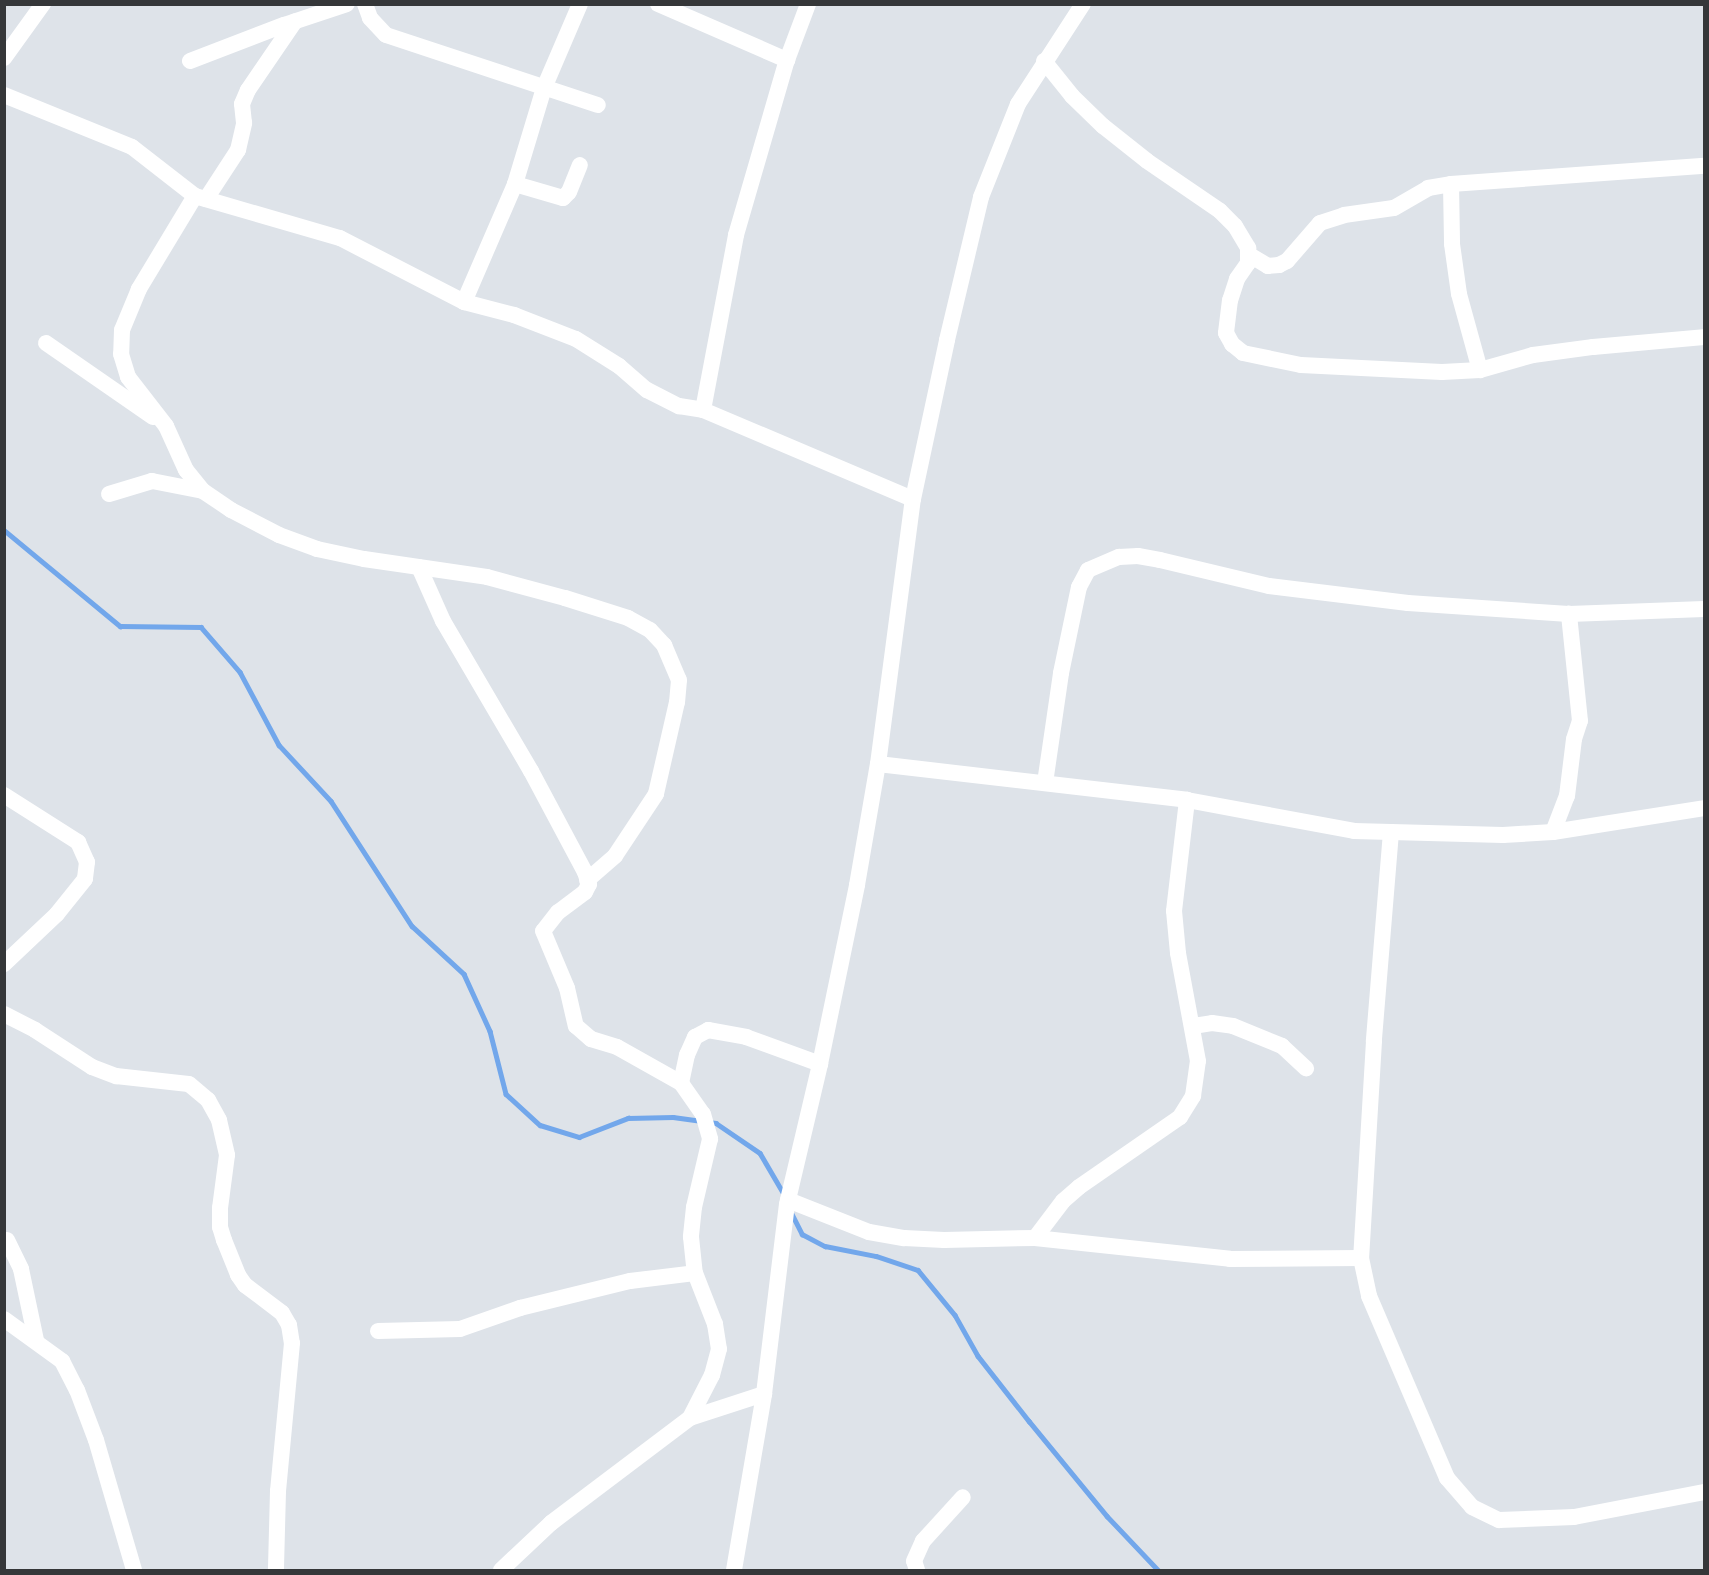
<!DOCTYPE html>
<style>
body{margin:0}
#map{position:relative;width:1709px;height:1575px;overflow:hidden;background:#dee3e9;font-family:"DM Sans",sans-serif}
div>[style]{position:absolute}
.stream>*{height:4.5px;margin:-2.25px;padding:0 2.25px;transform-origin:2.25px;border-radius:2.25px;background:#72a7eb}
.minor>*{height:16px;margin:-8px;padding:0 8px;transform-origin:8px;border-radius:8px;background:#fff}
span{translate:-50% -50%;white-space:nowrap;text-align:center;line-height:1.15;-webkit-text-stroke:5px #fff;paint-order:stroke}
.frame{position:absolute;inset:0;border:6px solid #353739;pointer-events:none}
</style>
<div id="map">
<div class="stream">
<i style="left:4px;top:530px;width:151px;rotate:39.6deg"></i>
<i style="left:120px;top:626px;width:81px;rotate:0.7deg"></i>
<i style="left:201px;top:627px;width:60px;rotate:49.1deg"></i>
<i style="left:240px;top:672px;width:83px;rotate:61.9deg"></i>
<i style="left:279px;top:745px;width:76px;rotate:47.1deg"></i>
<i style="left:331px;top:801px;width:149px;rotate:57.1deg"></i>
<i style="left:412px;top:926px;width:71px;rotate:42.7deg"></i>
<i style="left:464px;top:974px;width:63px;rotate:65.5deg"></i>
<i style="left:490px;top:1031px;width:65px;rotate:75.7deg"></i>
<i style="left:506px;top:1094px;width:46px;rotate:42.4deg"></i>
<i style="left:540px;top:1125px;width:41px;rotate:17.1deg"></i>
<i style="left:579px;top:1137px;width:53px;rotate:-21.2deg"></i>
<i style="left:628px;top:1118px;width:45px;rotate:-1.3deg"></i>
<i style="left:673px;top:1117px;width:27px;rotate:8deg"></i>
<i style="left:708px;top:1122px;width:8px;rotate:7deg"></i>
<i style="left:716px;top:1123px;width:53px;rotate:34.3deg"></i>
<i style="left:760px;top:1153px;width:48px;rotate:59.7deg"></i>
<i style="left:791px;top:1212px;width:25px;rotate:63deg"></i>
<i style="left:802px;top:1234px;width:26px;rotate:28deg"></i>
<i style="left:825px;top:1246px;width:52px;rotate:11.1deg"></i>
<i style="left:876px;top:1256px;width:44px;rotate:18.4deg"></i>
<i style="left:918px;top:1270px;width:58px;rotate:50.6deg"></i>
<i style="left:955px;top:1315px;width:47px;rotate:60.7deg"></i>
<i style="left:978px;top:1356px;width:83px;rotate:51.9deg"></i>
<i style="left:1029px;top:1421px;width:123px;rotate:50.6deg"></i>
<i style="left:1107px;top:1516px;width:74px;rotate:46.6deg"></i>
</div>
<div class="minor">
<i style="left:365px;top:4px;width:15px;rotate:70deg"></i>
<i style="left:370px;top:18px;width:23px;rotate:47deg"></i>
<i style="left:386px;top:35px;width:223px;rotate:18.3deg"></i>
<i style="left:658px;top:4px;width:141px;rotate:23.5deg"></i>
<i style="left:4px;top:58px;width:67px;rotate:-54.2deg"></i>
<i style="left:190px;top:61px;width:101px;rotate:-21deg"></i>
<i style="left:284px;top:25px;width:66px;rotate:-18.4deg"></i>
<i style="left:1044px;top:61px;width:45px;rotate:51.3deg"></i>
<i style="left:1072px;top:96px;width:43px;rotate:44.1deg"></i>
<i style="left:1103px;top:126px;width:56px;rotate:38.5deg"></i>
<i style="left:1147px;top:161px;width:88px;rotate:34.4deg"></i>
<i style="left:1220px;top:211px;width:21px;rotate:45deg"></i>
<i style="left:1235px;top:226px;width:26px;rotate:59deg"></i>
<i style="left:1248px;top:248px;width:15px;rotate:90deg"></i>
<i style="left:1248px;top:263px;width:19px;rotate:125deg"></i>
<i style="left:1237px;top:279px;width:22px;rotate:108deg"></i>
<i style="left:1230px;top:300px;width:33px;rotate:97deg"></i>
<i style="left:1226px;top:333px;width:13px;rotate:61deg"></i>
<i style="left:1232px;top:344px;width:14px;rotate:39deg"></i>
<i style="left:1243px;top:353px;width:59px;rotate:11.7deg"></i>
<i style="left:1301px;top:365px;width:141px;rotate:2.8deg"></i>
<i style="left:1442px;top:372px;width:38px;rotate:-3deg"></i>
<i style="left:1480px;top:370px;width:55px;rotate:-15.8deg"></i>
<i style="left:1533px;top:355px;width:61px;rotate:-7.6deg"></i>
<i style="left:1593px;top:347px;width:111px;rotate:-5.1deg"></i>
<i style="left:4px;top:95px;width:138px;rotate:22.1deg"></i>
<i style="left:132px;top:147px;width:80px;rotate:37.9deg"></i>
<i style="left:195px;top:196px;width:151px;rotate:16.2deg"></i>
<i style="left:340px;top:238px;width:140px;rotate:27.3deg"></i>
<i style="left:464px;top:302px;width:52px;rotate:14.6deg"></i>
<i style="left:514px;top:315px;width:66px;rotate:21.2deg"></i>
<i style="left:576px;top:339px;width:51px;rotate:32.1deg"></i>
<i style="left:619px;top:366px;width:37px;rotate:41deg"></i>
<i style="left:647px;top:390px;width:36px;rotate:27deg"></i>
<i style="left:679px;top:406px;width:24px;rotate:9deg"></i>
<i style="left:703px;top:410px;width:228px;rotate:23deg"></i>
<i style="left:515px;top:184px;width:50px;rotate:16.3deg"></i>
<i style="left:563px;top:198px;width:8px;rotate:-45deg"></i>
<i style="left:569px;top:192px;width:29px;rotate:-68deg"></i>
<i style="left:1451px;top:184px;width:60px;rotate:89deg"></i>
<i style="left:1452px;top:244px;width:50px;rotate:82deg"></i>
<i style="left:1459px;top:294px;width:79px;rotate:74.6deg"></i>
<i style="left:195px;top:196px;width:109px;rotate:121.1deg"></i>
<i style="left:139px;top:289px;width:44px;rotate:112.5deg"></i>
<i style="left:122px;top:330px;width:24px;rotate:92deg"></i>
<i style="left:121px;top:354px;width:24px;rotate:73deg"></i>
<i style="left:128px;top:377px;width:62px;rotate:52.2deg"></i>
<i style="left:166px;top:426px;width:48px;rotate:65.6deg"></i>
<i style="left:186px;top:470px;width:27px;rotate:51deg"></i>
<i style="left:203px;top:491px;width:34px;rotate:34deg"></i>
<i style="left:231px;top:510px;width:54px;rotate:27.5deg"></i>
<i style="left:279px;top:535px;width:40px;rotate:20.2deg"></i>
<i style="left:317px;top:549px;width:48px;rotate:12deg"></i>
<i style="left:364px;top:559px;width:124px;rotate:8.3deg"></i>
<i style="left:487px;top:577px;width:81px;rotate:15.1deg"></i>
<i style="left:565px;top:598px;width:66px;rotate:17.6deg"></i>
<i style="left:628px;top:618px;width:25px;rotate:29deg"></i>
<i style="left:650px;top:630px;width:21px;rotate:47deg"></i>
<i style="left:664px;top:645px;width:38px;rotate:67deg"></i>
<i style="left:679px;top:680px;width:22px;rotate:95deg"></i>
<i style="left:677px;top:702px;width:94px;rotate:102.9deg"></i>
<i style="left:656px;top:794px;width:74px;rotate:123.5deg"></i>
<i style="left:615px;top:856px;width:37px;rotate:139deg"></i>
<i style="left:206px;top:199px;width:59px;rotate:-56.9deg"></i>
<i style="left:238px;top:150px;width:28px;rotate:-77deg"></i>
<i style="left:244px;top:123px;width:19px;rotate:-96deg"></i>
<i style="left:242px;top:104px;width:15px;rotate:-67deg"></i>
<i style="left:248px;top:90px;width:83px;rotate:-55.7deg"></i>
<i style="left:1248px;top:254px;width:23px;rotate:31deg"></i>
<i style="left:1268px;top:266px;width:11px;rotate:-5deg"></i>
<i style="left:1279px;top:265px;width:9px;rotate:-27deg"></i>
<i style="left:1287px;top:261px;width:50px;rotate:-49deg"></i>
<i style="left:1320px;top:223px;width:25px;rotate:-18deg"></i>
<i style="left:1344px;top:215px;width:50px;rotate:-8deg"></i>
<i style="left:1394px;top:208px;width:39px;rotate:-30deg"></i>
<i style="left:1428px;top:188px;width:23px;rotate:-10deg"></i>
<i style="left:1451px;top:184px;width:254px;rotate:-4.1deg"></i>
<i style="left:464px;top:302px;width:129px;rotate:-66.6deg"></i>
<i style="left:515px;top:184px;width:100px;rotate:-73.2deg"></i>
<i style="left:544px;top:88px;width:91px;rotate:-66.8deg"></i>
<i style="left:46px;top:343px;width:130px;rotate:34.7deg"></i>
<i style="left:703px;top:410px;width:178px;rotate:-79.3deg"></i>
<i style="left:736px;top:235px;width:182px;rotate:-73.8deg"></i>
<i style="left:787px;top:60px;width:60px;rotate:-69.4deg"></i>
<i style="left:109px;top:494px;width:45px;rotate:-16.8deg"></i>
<i style="left:152px;top:481px;width:52px;rotate:11.1deg"></i>
<i style="left:419px;top:567px;width:59px;rotate:66deg"></i>
<i style="left:443px;top:621px;width:174px;rotate:59.6deg"></i>
<i style="left:531px;top:771px;width:115px;rotate:61.9deg"></i>
<i style="left:585px;top:872px;width:13px;rotate:72deg"></i>
<i style="left:589px;top:884px;width:9px;rotate:117deg"></i>
<i style="left:585px;top:892px;width:34px;rotate:143deg"></i>
<i style="left:558px;top:912px;width:24px;rotate:128deg"></i>
<i style="left:543px;top:931px;width:62px;rotate:67.2deg"></i>
<i style="left:567px;top:988px;width:39px;rotate:77deg"></i>
<i style="left:576px;top:1026px;width:20px;rotate:41deg"></i>
<i style="left:591px;top:1039px;width:27px;rotate:17deg"></i>
<i style="left:617px;top:1047px;width:73px;rotate:29.4deg"></i>
<i style="left:681px;top:1083px;width:38px;rotate:55deg"></i>
<i style="left:703px;top:1114px;width:26px;rotate:74deg"></i>
<i style="left:710px;top:1139px;width:70px;rotate:103.2deg"></i>
<i style="left:694px;top:1207px;width:30px;rotate:96deg"></i>
<i style="left:691px;top:1237px;width:36px;rotate:84deg"></i>
<i style="left:695px;top:1273px;width:55px;rotate:68.6deg"></i>
<i style="left:715px;top:1324px;width:25px;rotate:81deg"></i>
<i style="left:719px;top:1349px;width:27px;rotate:105deg"></i>
<i style="left:712px;top:1375px;width:48px;rotate:117.1deg"></i>
<i style="left:878px;top:764px;width:311px;rotate:6.6deg"></i>
<i style="left:1187px;top:800px;width:170px;rotate:10.5deg"></i>
<i style="left:1354px;top:831px;width:149px;rotate:1.5deg"></i>
<i style="left:1503px;top:835px;width:50px;rotate:-3.4deg"></i>
<i style="left:1553px;top:832px;width:153px;rotate:-9deg"></i>
<i style="left:1045px;top:783px;width:111px;rotate:-81.7deg"></i>
<i style="left:1061px;top:673px;width:88px;rotate:-78.2deg"></i>
<i style="left:1079px;top:587px;width:19px;rotate:-62deg"></i>
<i style="left:1088px;top:570px;width:34px;rotate:-23deg"></i>
<i style="left:1119px;top:557px;width:19px;rotate:-3deg"></i>
<i style="left:1138px;top:556px;width:22px;rotate:10deg"></i>
<i style="left:1160px;top:560px;width:112px;rotate:13.4deg"></i>
<i style="left:1269px;top:586px;width:140px;rotate:7deg"></i>
<i style="left:1408px;top:603px;width:161px;rotate:3.9deg"></i>
<i style="left:1569px;top:614px;width:135px;rotate:-2.1deg"></i>
<i style="left:4px;top:795px;width:88px;rotate:32.4deg"></i>
<i style="left:78px;top:842px;width:22px;rotate:66deg"></i>
<i style="left:87px;top:862px;width:17px;rotate:97deg"></i>
<i style="left:85px;top:879px;width:45px;rotate:128.7deg"></i>
<i style="left:57px;top:914px;width:73px;rotate:136.7deg"></i>
<i style="left:1391px;top:832px;width:210px;rotate:94.7deg"></i>
<i style="left:1374px;top:1041px;width:217px;rotate:93.4deg"></i>
<i style="left:1361px;top:1258px;width:39px;rotate:78deg"></i>
<i style="left:1369px;top:1296px;width:198px;rotate:66.8deg"></i>
<i style="left:1447px;top:1478px;width:38px;rotate:49deg"></i>
<i style="left:1472px;top:1507px;width:30px;rotate:26deg"></i>
<i style="left:1499px;top:1520px;width:75px;rotate:-2.3deg"></i>
<i style="left:1574px;top:1517px;width:132px;rotate:-10.9deg"></i>
<i style="left:1553px;top:832px;width:39px;rotate:-69deg"></i>
<i style="left:1567px;top:796px;width:57px;rotate:-83deg"></i>
<i style="left:1574px;top:739px;width:19px;rotate:-72deg"></i>
<i style="left:1580px;top:721px;width:108px;rotate:-95.9deg"></i>
<i style="left:4px;top:1014px;width:35px;rotate:27deg"></i>
<i style="left:35px;top:1030px;width:68px;rotate:33deg"></i>
<i style="left:92px;top:1067px;width:26px;rotate:21deg"></i>
<i style="left:116px;top:1076px;width:73px;rotate:6.3deg"></i>
<i style="left:189px;top:1084px;width:25px;rotate:40deg"></i>
<i style="left:208px;top:1100px;width:23px;rotate:61deg"></i>
<i style="left:219px;top:1120px;width:36px;rotate:77deg"></i>
<i style="left:227px;top:1155px;width:53px;rotate:97.5deg"></i>
<i style="left:220px;top:1208px;width:19px;rotate:90deg"></i>
<i style="left:220px;top:1227px;width:14px;rotate:73deg"></i>
<i style="left:224px;top:1240px;width:38px;rotate:68deg"></i>
<i style="left:238px;top:1275px;width:12px;rotate:55deg"></i>
<i style="left:245px;top:1285px;width:46px;rotate:37.1deg"></i>
<i style="left:282px;top:1313px;width:14px;rotate:60deg"></i>
<i style="left:289px;top:1325px;width:18px;rotate:81deg"></i>
<i style="left:292px;top:1343px;width:149px;rotate:95.4deg"></i>
<i style="left:278px;top:1491px;width:79px;rotate:91.5deg"></i>
<i style="left:1193px;top:1026px;width:19px;rotate:-9deg"></i>
<i style="left:1212px;top:1023px;width:21px;rotate:8deg"></i>
<i style="left:1233px;top:1026px;width:53px;rotate:22.2deg"></i>
<i style="left:1282px;top:1046px;width:33px;rotate:43deg"></i>
<i style="left:681px;top:1083px;width:29px;rotate:-78deg"></i>
<i style="left:687px;top:1055px;width:20px;rotate:-66deg"></i>
<i style="left:695px;top:1037px;width:15px;rotate:-28deg"></i>
<i style="left:708px;top:1030px;width:39px;rotate:10deg"></i>
<i style="left:746px;top:1037px;width:79px;rotate:20deg"></i>
<i style="left:788px;top:1200px;width:87px;rotate:21.6deg"></i>
<i style="left:869px;top:1232px;width:36px;rotate:10deg"></i>
<i style="left:904px;top:1238px;width:40px;rotate:2.9deg"></i>
<i style="left:944px;top:1240px;width:91px;rotate:-1.3deg"></i>
<i style="left:1035px;top:1238px;width:196px;rotate:6.1deg"></i>
<i style="left:1230px;top:1259px;width:131px;rotate:-0.4deg"></i>
<i style="left:1035px;top:1238px;width:46px;rotate:-52.9deg"></i>
<i style="left:1063px;top:1201px;width:21px;rotate:-41deg"></i>
<i style="left:1079px;top:1187px;width:123px;rotate:-34.7deg"></i>
<i style="left:1180px;top:1117px;width:25px;rotate:-58deg"></i>
<i style="left:1193px;top:1096px;width:35px;rotate:-82deg"></i>
<i style="left:1198px;top:1061px;width:110px;rotate:-100.5deg"></i>
<i style="left:1178px;top:953px;width:42px;rotate:-95.4deg"></i>
<i style="left:1174px;top:911px;width:112px;rotate:-83.3deg"></i>
<i style="left:7px;top:1240px;width:32px;rotate:64deg"></i>
<i style="left:21px;top:1269px;width:73px;rotate:78.1deg"></i>
<i style="left:4px;top:1319px;width:72px;rotate:35.9deg"></i>
<i style="left:62px;top:1361px;width:33px;rotate:63deg"></i>
<i style="left:77px;top:1390px;width:53px;rotate:69.2deg"></i>
<i style="left:96px;top:1440px;width:135px;rotate:73.7deg"></i>
<i style="left:378px;top:1331px;width:82px;rotate:-1.4deg"></i>
<i style="left:460px;top:1329px;width:64px;rotate:-19.3deg"></i>
<i style="left:520px;top:1308px;width:113px;rotate:-13.8deg"></i>
<i style="left:630px;top:1281px;width:65px;rotate:-7deg"></i>
<i style="left:501px;top:1570px;width:69px;rotate:-43.2deg"></i>
<i style="left:551px;top:1523px;width:174px;rotate:-37.1deg"></i>
<i style="left:690px;top:1418px;width:78px;rotate:-18deg"></i>
<i style="left:734px;top:1570px;width:179px;rotate:-80.3deg"></i>
<i style="left:764px;top:1394px;width:191px;rotate:-83.1deg"></i>
<i style="left:787px;top:1204px;width:144px;rotate:-76.7deg"></i>
<i style="left:820px;top:1064px;width:183px;rotate:-78.3deg"></i>
<i style="left:857px;top:885px;width:123px;rotate:-80.2deg"></i>
<i style="left:878px;top:764px;width:267px;rotate:-82.5deg"></i>
<i style="left:913px;top:499px;width:163px;rotate:-77.9deg"></i>
<i style="left:947px;top:340px;width:147px;rotate:-76.6deg"></i>
<i style="left:981px;top:197px;width:100px;rotate:-68.3deg"></i>
<i style="left:1018px;top:104px;width:119px;rotate:-57deg"></i>
<i style="left:917px;top:1570px;width:9px;rotate:-108deg"></i>
<i style="left:914px;top:1561px;width:22px;rotate:-66deg"></i>
<i style="left:923px;top:1541px;width:59px;rotate:-47.7deg"></i>
</div>
<div class="frame"></div>
</div>
